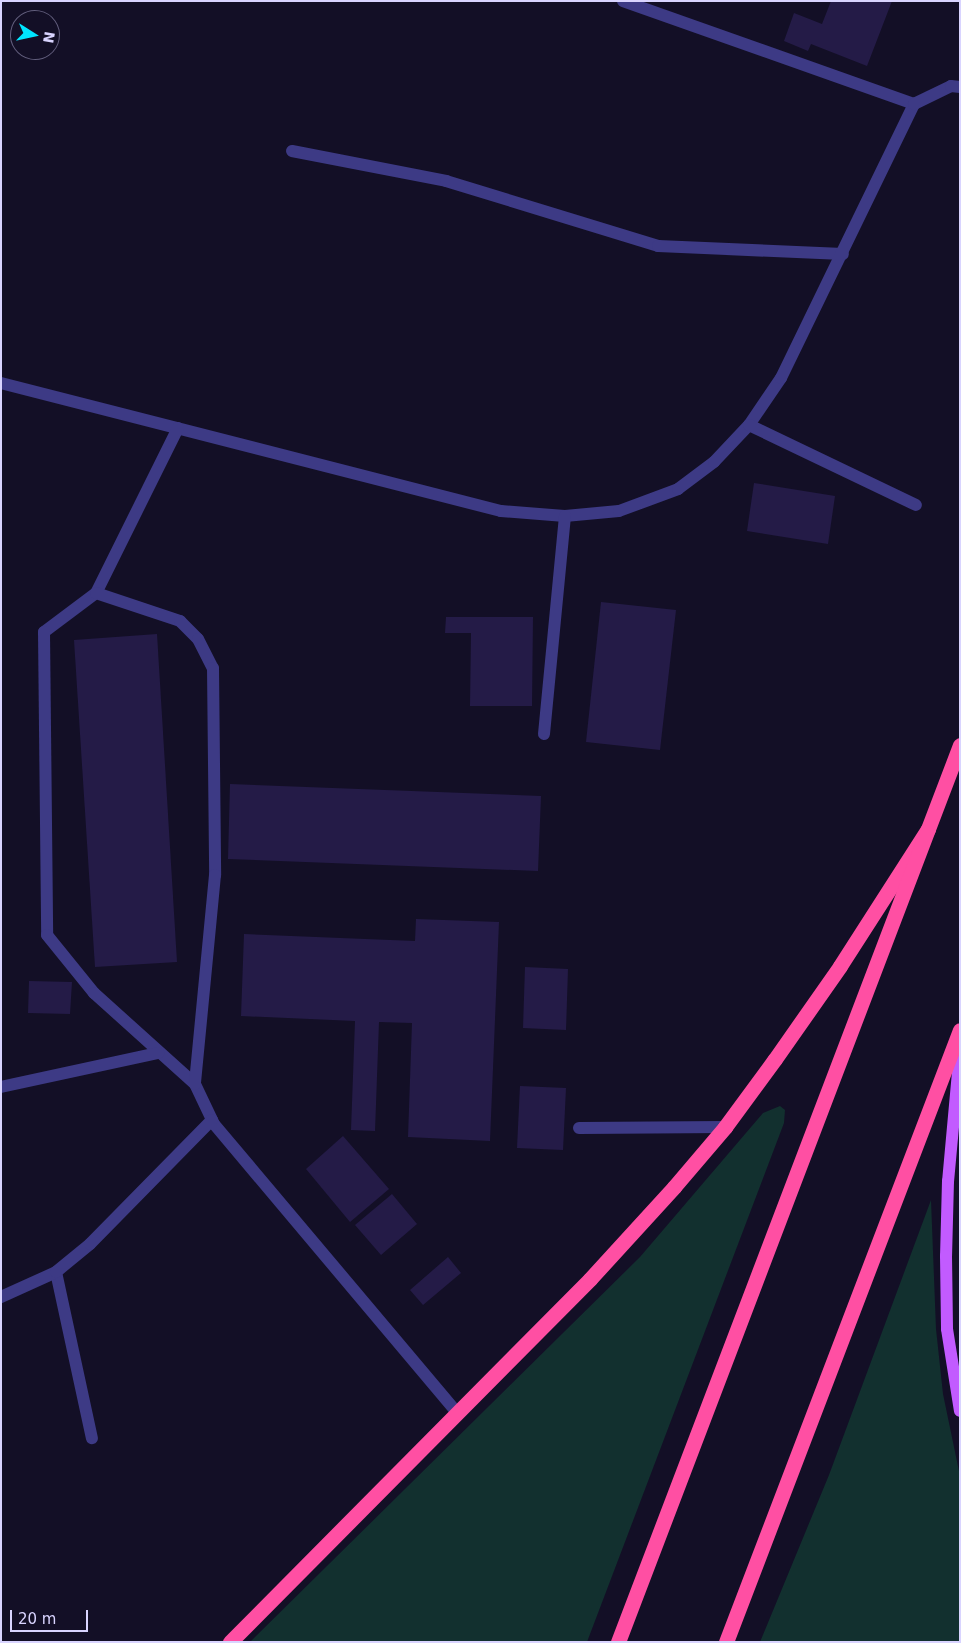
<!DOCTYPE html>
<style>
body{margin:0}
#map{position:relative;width:961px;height:1643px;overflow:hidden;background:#130f26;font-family:"DejaVu Sans",sans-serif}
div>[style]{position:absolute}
.green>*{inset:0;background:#12302f}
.building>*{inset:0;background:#241b47}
.minor>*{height:12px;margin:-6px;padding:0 6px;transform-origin:6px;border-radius:6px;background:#3d3a85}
.major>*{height:12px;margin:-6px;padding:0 6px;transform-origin:6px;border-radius:6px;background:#c25bff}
.highway>*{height:15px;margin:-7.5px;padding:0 7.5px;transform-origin:7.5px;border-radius:7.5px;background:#ff4fa3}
span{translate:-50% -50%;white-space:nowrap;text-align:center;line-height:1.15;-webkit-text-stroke:4px #130f26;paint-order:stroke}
.frame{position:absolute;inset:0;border:2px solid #d9d4ff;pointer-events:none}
.north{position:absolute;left:10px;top:10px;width:50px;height:50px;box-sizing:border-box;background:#130f26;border:1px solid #625e7d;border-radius:50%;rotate:100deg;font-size:14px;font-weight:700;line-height:20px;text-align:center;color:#d9d4ff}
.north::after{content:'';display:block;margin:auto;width:18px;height:22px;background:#00e5ff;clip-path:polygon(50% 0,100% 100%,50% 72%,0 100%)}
.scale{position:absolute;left:10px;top:1610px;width:78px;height:22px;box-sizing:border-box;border:2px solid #d9d4ff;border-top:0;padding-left:6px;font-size:15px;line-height:18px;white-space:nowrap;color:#d9d4ff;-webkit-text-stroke:4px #130f26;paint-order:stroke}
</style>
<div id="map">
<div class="green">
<i style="clip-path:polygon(780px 1106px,785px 1110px,784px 1123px,587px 1642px,250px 1642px,640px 1257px,763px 1113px)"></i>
<i style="clip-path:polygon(931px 1200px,936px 1329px,943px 1394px,960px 1476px,960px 1642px,760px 1642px,829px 1475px)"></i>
</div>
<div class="building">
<i style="clip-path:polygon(831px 1px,892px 1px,867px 66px,811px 44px,808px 51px,784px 41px,794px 13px,822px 24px)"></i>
<i style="clip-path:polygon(754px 483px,835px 496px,828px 544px,747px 531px)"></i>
<i style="clip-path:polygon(601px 602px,676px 610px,660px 750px,586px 742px)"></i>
<i style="clip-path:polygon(446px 617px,533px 617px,532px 706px,470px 706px,471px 633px,445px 633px)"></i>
<i style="clip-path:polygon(157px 634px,177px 962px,95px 967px,74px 640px)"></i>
<i style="clip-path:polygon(230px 784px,541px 796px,538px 871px,228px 859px)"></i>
<i style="clip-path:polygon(416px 919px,499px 922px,490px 1141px,408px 1137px,412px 1023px,379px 1022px,375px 1131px,351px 1130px,355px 1021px,241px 1016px,244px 934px,415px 941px)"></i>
<i style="clip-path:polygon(525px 967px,568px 969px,566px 1030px,523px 1028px)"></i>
<i style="clip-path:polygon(29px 981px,72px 982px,70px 1014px,28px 1013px)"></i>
<i style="clip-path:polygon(520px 1086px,566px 1088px,563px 1150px,517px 1148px)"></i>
<i style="clip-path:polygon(343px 1136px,389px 1189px,350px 1222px,306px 1169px)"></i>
<i style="clip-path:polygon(392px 1194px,417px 1224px,381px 1255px,355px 1225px)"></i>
<i style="clip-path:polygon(448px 1257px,461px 1273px,423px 1305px,410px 1290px)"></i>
</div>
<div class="minor">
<i style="left:623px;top:1px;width:309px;rotate:19.5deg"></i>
<i style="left:292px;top:151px;width:157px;rotate:11deg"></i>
<i style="left:446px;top:181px;width:222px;rotate:17deg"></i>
<i style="left:658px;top:246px;width:185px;rotate:2.5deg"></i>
<i style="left:1px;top:383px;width:516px;rotate:14.36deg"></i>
<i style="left:501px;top:511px;width:64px;rotate:4.5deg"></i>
<i style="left:565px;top:516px;width:54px;rotate:-5.3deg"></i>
<i style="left:619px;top:511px;width:63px;rotate:-20.4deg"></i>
<i style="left:678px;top:489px;width:45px;rotate:-36.9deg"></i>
<i style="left:714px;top:462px;width:51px;rotate:-46.6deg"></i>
<i style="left:749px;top:425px;width:57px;rotate:-55.8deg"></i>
<i style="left:781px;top:378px;width:305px;rotate:-64.1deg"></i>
<i style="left:914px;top:104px;width:41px;rotate:-25.9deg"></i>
<i style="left:951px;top:86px;width:9px;rotate:6deg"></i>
<i style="left:749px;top:425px;width:185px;rotate:25.6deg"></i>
<i style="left:178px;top:428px;width:184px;rotate:116.4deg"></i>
<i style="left:96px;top:593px;width:65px;rotate:143.1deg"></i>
<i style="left:44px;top:632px;width:303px;rotate:89.4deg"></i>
<i style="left:47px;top:935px;width:75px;rotate:51deg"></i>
<i style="left:94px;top:993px;width:136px;rotate:42deg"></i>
<i style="left:195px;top:1084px;width:44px;rotate:64.6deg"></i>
<i style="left:214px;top:1124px;width:378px;rotate:49.9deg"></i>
<i style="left:96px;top:593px;width:89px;rotate:18.4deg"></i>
<i style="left:180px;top:621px;width:25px;rotate:45deg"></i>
<i style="left:198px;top:639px;width:33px;rotate:63deg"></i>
<i style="left:213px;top:668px;width:207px;rotate:89.4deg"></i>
<i style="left:215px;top:875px;width:210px;rotate:95.5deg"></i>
<i style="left:544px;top:734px;width:219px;rotate:-84.5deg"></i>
<i style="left:1px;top:1087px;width:161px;rotate:-12.2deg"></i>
<i style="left:579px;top:1128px;width:146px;rotate:-0.4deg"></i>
<i style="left:56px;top:1272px;width:170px;rotate:77.8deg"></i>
<i style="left:1px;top:1297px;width:60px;rotate:-24.4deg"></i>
<i style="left:56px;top:1272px;width:44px;rotate:-39.5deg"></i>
<i style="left:90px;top:1244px;width:174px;rotate:-45.5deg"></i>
</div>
<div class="major">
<i style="left:960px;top:1050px;width:132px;rotate:95.2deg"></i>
<i style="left:948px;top:1181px;width:75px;rotate:91.5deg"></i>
<i style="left:946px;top:1256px;width:73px;rotate:89.2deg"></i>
<i style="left:947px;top:1329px;width:83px;rotate:81deg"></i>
</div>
<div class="highway">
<i style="left:230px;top:1642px;width:511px;rotate:-45.24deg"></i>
<i style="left:590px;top:1279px;width:125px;rotate:-47.6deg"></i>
<i style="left:674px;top:1187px;width:79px;rotate:-49.6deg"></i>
<i style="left:725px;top:1127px;width:84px;rotate:-53.7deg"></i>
<i style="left:775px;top:1059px;width:113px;rotate:-55deg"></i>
<i style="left:840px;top:966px;width:163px;rotate:-57.3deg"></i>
<i style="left:618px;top:1642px;width:960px;rotate:-69.13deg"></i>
<i style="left:726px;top:1642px;width:655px;rotate:-69.08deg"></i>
</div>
<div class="frame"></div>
<div class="north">N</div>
<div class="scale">20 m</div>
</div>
